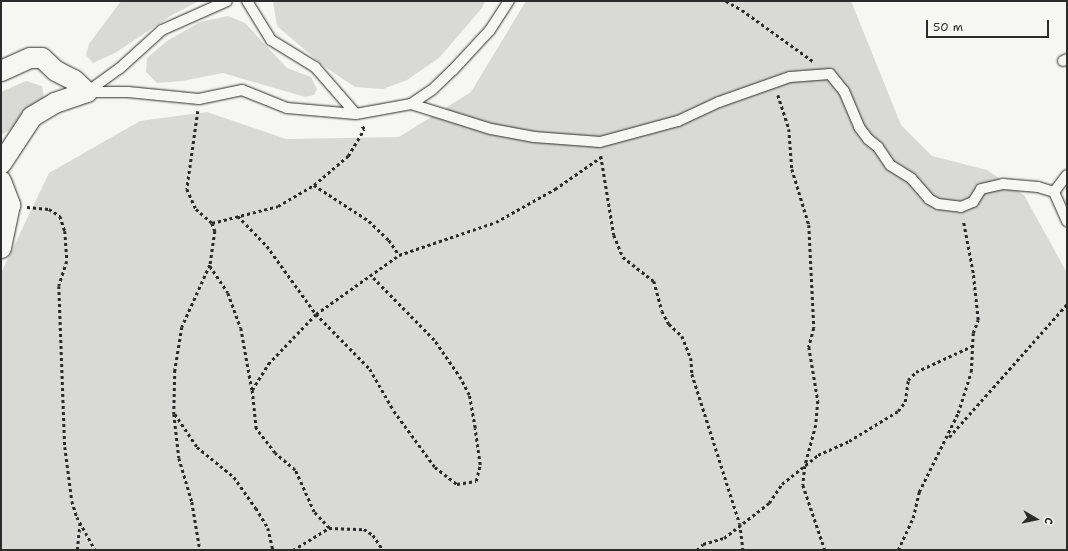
<!DOCTYPE html>
<meta charset="utf-8">
<style>
body{margin:0}
#map{position:relative;width:1068px;height:551px;overflow:hidden;background:#f6f6f2;font-family:"Shantell Sans",sans-serif}
div>[style]{position:absolute}
.green>*{inset:0;background:#d9d9d5}
.path>*{height:2.5px;margin-top:-1.25px;transform-origin:0;background:repeating-linear-gradient(90deg,#2b2b2b 0 3px,transparent 0 6px)}
.roads{filter:drop-shadow(0 0 1px #2b2b2b) drop-shadow(0 0 1px #2b2b2b)}
.service>*{height:10px;margin:-5px;padding:0 5px;transform-origin:5px;border-radius:5px;background:#f6f6f2}
.minor>*{height:20px;margin:-10px;padding:0 10px;transform-origin:10px;border-radius:10px;background:#f6f6f2}
span{translate:-50% -50%;white-space:nowrap;text-align:center;line-height:1.15;-webkit-text-stroke:4px #f6f6f2;paint-order:stroke}
.frame{position:absolute;inset:0;border:2px solid #2b2b2b;pointer-events:none}
.north{position:absolute;left:1016px;top:499px;width:40px;height:40px;-webkit-text-stroke:3px #f6f6f2;paint-order:stroke;rotate:99deg;font-size:11px;font-weight:700;line-height:16px;text-align:center;color:#2b2b2b}
.north::after{content:'';display:block;margin:auto;width:14px;height:18px;background:#2b2b2b;clip-path:polygon(50% 0,100% 100%,50% 72%,0 100%)}
.scale{position:absolute;left:926px;top:20px;width:123px;height:18px;box-sizing:border-box;border:2px solid #2b2b2b;border-top:0;padding-left:5px;font-size:12px;line-height:14px;white-space:nowrap;color:#2b2b2b;-webkit-text-stroke:3px #f6f6f2;paint-order:stroke}
</style>
<div id="map">
<div class="green">
<i style="clip-path:polygon(121px 1px,199px 1px,172px 15px,115px 53px,93px 63px,86px 55px,89px 44px)"></i>
<i style="clip-path:polygon(273px 1px,485px 1px,482px 8px,439px 58px,407px 80px,383px 89px,355px 87px,325px 67px,277px 26px)"></i>
<i style="clip-path:polygon(526px 1px,851px 1px,901px 125px,932px 156px,987px 170px,1024px 195px,1067px 273px,1067px 550px,1px 550px,1px 273px,49px 173px,140px 121px,207px 112px,286px 139px,399px 137px,471px 92px)"></i>
<i style="clip-path:polygon(228px 16px,245px 23px,287px 68px,311px 77px,317px 89px,314px 95px,305px 97px,223px 73px,182px 81px,157px 83px,146px 72px,147px 58px,167px 41px,200px 22px)"></i>
<i style="clip-path:polygon(26px 81px,42px 86px,44px 97px,15px 127px,1px 135px,1px 92px)"></i>
</div>
<div class="path">
<i style="left:726px;top:1px;width:18px;rotate:29deg"></i>
<i style="left:742px;top:10px;width:89px;rotate:35.8deg"></i>
<i style="left:778px;top:95px;width:36px;rotate:72deg"></i>
<i style="left:789px;top:129px;width:40px;rotate:85.7deg"></i>
<i style="left:792px;top:169px;width:59px;rotate:73.1deg"></i>
<i style="left:809px;top:225px;width:103px;rotate:87.2deg"></i>
<i style="left:814px;top:328px;width:20px;rotate:105deg"></i>
<i style="left:809px;top:347px;width:55px;rotate:80.5deg"></i>
<i style="left:818px;top:401px;width:24px;rotate:95deg"></i>
<i style="left:816px;top:425px;width:42px;rotate:105deg"></i>
<i style="left:805px;top:466px;width:19px;rotate:96deg"></i>
<i style="left:803px;top:485px;width:69px;rotate:71.3deg"></i>
<i style="left:198px;top:111px;width:79px;rotate:98deg"></i>
<i style="left:187px;top:189px;width:22px;rotate:66deg"></i>
<i style="left:196px;top:209px;width:21px;rotate:41deg"></i>
<i style="left:212px;top:223px;width:9px;rotate:69deg"></i>
<i style="left:215px;top:231px;width:34px;rotate:98deg"></i>
<i style="left:210px;top:265px;width:68px;rotate:114.3deg"></i>
<i style="left:182px;top:327px;width:44px;rotate:99.2deg"></i>
<i style="left:175px;top:370px;width:44px;rotate:91.3deg"></i>
<i style="left:174px;top:414px;width:44px;rotate:83.5deg"></i>
<i style="left:179px;top:458px;width:46px;rotate:73.5deg"></i>
<i style="left:192px;top:502px;width:49px;rotate:80.5deg"></i>
<i style="left:601px;top:156px;width:80px;rotate:80.7deg"></i>
<i style="left:614px;top:235px;width:24px;rotate:68deg"></i>
<i style="left:623px;top:257px;width:39px;rotate:38deg"></i>
<i style="left:654px;top:281px;width:31px;rotate:75deg"></i>
<i style="left:662px;top:311px;width:15px;rotate:62deg"></i>
<i style="left:669px;top:324px;width:18px;rotate:43deg"></i>
<i style="left:682px;top:336px;width:24px;rotate:68deg"></i>
<i style="left:691px;top:358px;width:16px;rotate:86deg"></i>
<i style="left:692px;top:374px;width:157px;rotate:72.3deg"></i>
<i style="left:740px;top:524px;width:26px;rotate:83deg"></i>
<i style="left:314px;top:185px;width:66px;rotate:33.2deg"></i>
<i style="left:369px;top:221px;width:28px;rotate:44deg"></i>
<i style="left:389px;top:240px;width:18px;rotate:56deg"></i>
<i style="left:27px;top:207px;width:22px;rotate:5deg"></i>
<i style="left:49px;top:209px;width:13px;rotate:32deg"></i>
<i style="left:60px;top:216px;width:16px;rotate:72deg"></i>
<i style="left:65px;top:231px;width:30px;rotate:86deg"></i>
<i style="left:67px;top:261px;width:26px;rotate:108deg"></i>
<i style="left:59px;top:286px;width:161px;rotate:87.9deg"></i>
<i style="left:65px;top:447px;width:54px;rotate:82.6deg"></i>
<i style="left:72px;top:501px;width:17px;rotate:73deg"></i>
<i style="left:77px;top:517px;width:38px;rotate:61deg"></i>
<i style="left:238px;top:216px;width:42px;rotate:46deg"></i>
<i style="left:267px;top:246px;width:84px;rotate:54.2deg"></i>
<i style="left:316px;top:314px;width:77px;rotate:45.5deg"></i>
<i style="left:370px;top:369px;width:48px;rotate:60.3deg"></i>
<i style="left:394px;top:411px;width:69px;rotate:53.8deg"></i>
<i style="left:435px;top:467px;width:28px;rotate:38deg"></i>
<i style="left:457px;top:484px;width:19px;rotate:-9deg"></i>
<i style="left:476px;top:481px;width:16px;rotate:-76deg"></i>
<i style="left:480px;top:465px;width:37px;rotate:-98deg"></i>
<i style="left:475px;top:428px;width:34px;rotate:-100deg"></i>
<i style="left:469px;top:395px;width:18px;rotate:-117deg"></i>
<i style="left:461px;top:379px;width:47px;rotate:-124.7deg"></i>
<i style="left:434px;top:340px;width:90px;rotate:-134.5deg"></i>
<i style="left:212px;top:223px;width:68px;rotate:-14.4deg"></i>
<i style="left:278px;top:206px;width:42px;rotate:-30.3deg"></i>
<i style="left:314px;top:185px;width:45px;rotate:-40.5deg"></i>
<i style="left:348px;top:156px;width:31px;rotate:-59deg"></i>
<i style="left:364px;top:129px;width:4px;rotate:-124deg"></i>
<i style="left:210px;top:266px;width:32px;rotate:56deg"></i>
<i style="left:228px;top:293px;width:37px;rotate:70deg"></i>
<i style="left:241px;top:328px;width:63px;rotate:79.9deg"></i>
<i style="left:175px;top:414px;width:40px;rotate:56deg"></i>
<i style="left:197px;top:447px;width:48px;rotate:39deg"></i>
<i style="left:234px;top:477px;width:38px;rotate:55deg"></i>
<i style="left:256px;top:508px;width:23px;rotate:59deg"></i>
<i style="left:268px;top:528px;width:23px;rotate:77deg"></i>
<i style="left:949px;top:437px;width:178px;rotate:-48.4deg"></i>
<i style="left:329px;top:528px;width:22px;rotate:-133deg"></i>
<i style="left:314px;top:512px;width:46px;rotate:-114.3deg"></i>
<i style="left:295px;top:470px;width:26px;rotate:-140deg"></i>
<i style="left:275px;top:453px;width:31px;rotate:-128deg"></i>
<i style="left:256px;top:429px;width:39px;rotate:-96deg"></i>
<i style="left:252px;top:390px;width:31px;rotate:-58deg"></i>
<i style="left:268px;top:364px;width:69px;rotate:-46.2deg"></i>
<i style="left:316px;top:314px;width:102px;rotate:-35.4deg"></i>
<i style="left:399px;top:255px;width:102px;rotate:-18.8deg"></i>
<i style="left:496px;top:222px;width:68px;rotate:-29.2deg"></i>
<i style="left:555px;top:189px;width:56px;rotate:-34.8deg"></i>
<i style="left:77px;top:550px;width:27px;rotate:-84deg"></i>
<i style="left:293px;top:550px;width:42px;rotate:-31.4deg"></i>
<i style="left:329px;top:528px;width:35px;rotate:2deg"></i>
<i style="left:364px;top:529px;width:11px;rotate:34deg"></i>
<i style="left:373px;top:535px;width:18px;rotate:56deg"></i>
<i style="left:697px;top:550px;width:8px;rotate:-45deg"></i>
<i style="left:703px;top:544px;width:22px;rotate:-16deg"></i>
<i style="left:724px;top:538px;width:57px;rotate:-37.9deg"></i>
<i style="left:769px;top:503px;width:23px;rotate:-56deg"></i>
<i style="left:782px;top:484px;width:46px;rotate:-38.9deg"></i>
<i style="left:818px;top:455px;width:34px;rotate:-24deg"></i>
<i style="left:849px;top:441px;width:57px;rotate:-31.5deg"></i>
<i style="left:898px;top:411px;width:11px;rotate:-52deg"></i>
<i style="left:905px;top:402px;width:22px;rotate:-82deg"></i>
<i style="left:908px;top:380px;width:11px;rotate:-45deg"></i>
<i style="left:916px;top:372px;width:62px;rotate:-24.9deg"></i>
<i style="left:898px;top:550px;width:35px;rotate:-65deg"></i>
<i style="left:913px;top:518px;width:27px;rotate:-77deg"></i>
<i style="left:919px;top:492px;width:88px;rotate:-63.7deg"></i>
<i style="left:958px;top:413px;width:43px;rotate:-72.4deg"></i>
<i style="left:971px;top:372px;width:39px;rotate:-87deg"></i>
<i style="left:973px;top:333px;width:14px;rotate:-69deg"></i>
<i style="left:978px;top:320px;width:47px;rotate:-96.1deg"></i>
<i style="left:973px;top:273px;width:54px;rotate:-100.7deg"></i>
</div>
<div class="roads">
<div class="service">
<i style="left:247px;top:1px;width:46px;rotate:58.4deg"></i>
<i style="left:271px;top:40px;width:52px;rotate:31.5deg"></i>
<i style="left:315px;top:67px;width:62px;rotate:48.9deg"></i>
<i style="left:1063px;top:61px;width:4px;rotate:-27deg"></i>
<i style="left:87px;top:92px;width:41px"></i>
<i style="left:128px;top:92px;width:71px;rotate:5.6deg"></i>
<i style="left:199px;top:99px;width:44px;rotate:-11.8deg"></i>
<i style="left:242px;top:90px;width:48px;rotate:21.8deg"></i>
<i style="left:287px;top:108px;width:69px;rotate:5deg"></i>
<i style="left:356px;top:114px;width:56px;rotate:-10.3deg"></i>
<i style="left:411px;top:104px;width:84px;rotate:17.4deg"></i>
<i style="left:491px;top:129px;width:44px;rotate:10.5deg"></i>
<i style="left:534px;top:137px;width:66px;rotate:4.3deg"></i>
<i style="left:600px;top:142px;width:81px;rotate:-15.1deg"></i>
<i style="left:678px;top:121px;width:45px;rotate:-24.9deg"></i>
<i style="left:719px;top:102px;width:75px;rotate:-19.4deg"></i>
<i style="left:790px;top:77px;width:40px;rotate:-4.3deg"></i>
<i style="left:830px;top:74px;width:22px;rotate:51deg"></i>
<i style="left:844px;top:91px;width:39px;rotate:67deg"></i>
<i style="left:859px;top:127px;width:15px;rotate:53deg"></i>
<i style="left:868px;top:139px;width:13px;rotate:39deg"></i>
<i style="left:878px;top:147px;width:22px;rotate:56deg"></i>
<i style="left:890px;top:165px;width:25px;rotate:32deg"></i>
<i style="left:911px;top:178px;width:28px;rotate:49deg"></i>
<i style="left:929px;top:199px;width:10px;rotate:29deg"></i>
<i style="left:938px;top:204px;width:23px;rotate:7deg"></i>
<i style="left:961px;top:207px;width:13px;rotate:-23deg"></i>
<i style="left:973px;top:202px;width:15px;rotate:-58deg"></i>
<i style="left:981px;top:189px;width:23px;rotate:-13deg"></i>
<i style="left:1003px;top:184px;width:35px;rotate:5deg"></i>
<i style="left:1038px;top:187px;width:17px;rotate:17deg"></i>
<i style="left:1054px;top:192px;width:21px;rotate:-53deg"></i>
<i style="left:87px;top:92px;width:39px;rotate:-36deg"></i>
<i style="left:119px;top:69px;width:58px;rotate:-42.2deg"></i>
<i style="left:162px;top:30px;width:71px;rotate:-24deg"></i>
<i style="left:411px;top:104px;width:25px;rotate:-34deg"></i>
<i style="left:432px;top:90px;width:29px;rotate:-44deg"></i>
<i style="left:453px;top:70px;width:54px;rotate:-47.2deg"></i>
<i style="left:490px;top:30px;width:35px;rotate:-57deg"></i>
<i style="left:1054px;top:192px;width:32px;rotate:66deg"></i>
</div>
<div class="minor">
<i style="left:1px;top:71px;width:32px;rotate:-24deg"></i>
<i style="left:30px;top:58px;width:12px"></i>
<i style="left:42px;top:58px;width:19px;rotate:43deg"></i>
<i style="left:56px;top:71px;width:20px;rotate:27deg"></i>
<i style="left:74px;top:80px;width:18px;rotate:43deg"></i>
<i style="left:87px;top:92px;width:34px;rotate:161deg"></i>
<i style="left:55px;top:103px;width:27px;rotate:149deg"></i>
<i style="left:32px;top:117px;width:56px;rotate:123.4deg"></i>
<i style="left:1px;top:181px;width:26px;rotate:69deg"></i>
<i style="left:10px;top:205px;width:44px;rotate:101.8deg"></i>
</div>
</div>
<div class="frame"></div>
<div class="north">С</div>
<div class="scale">50 m</div>
</div>
